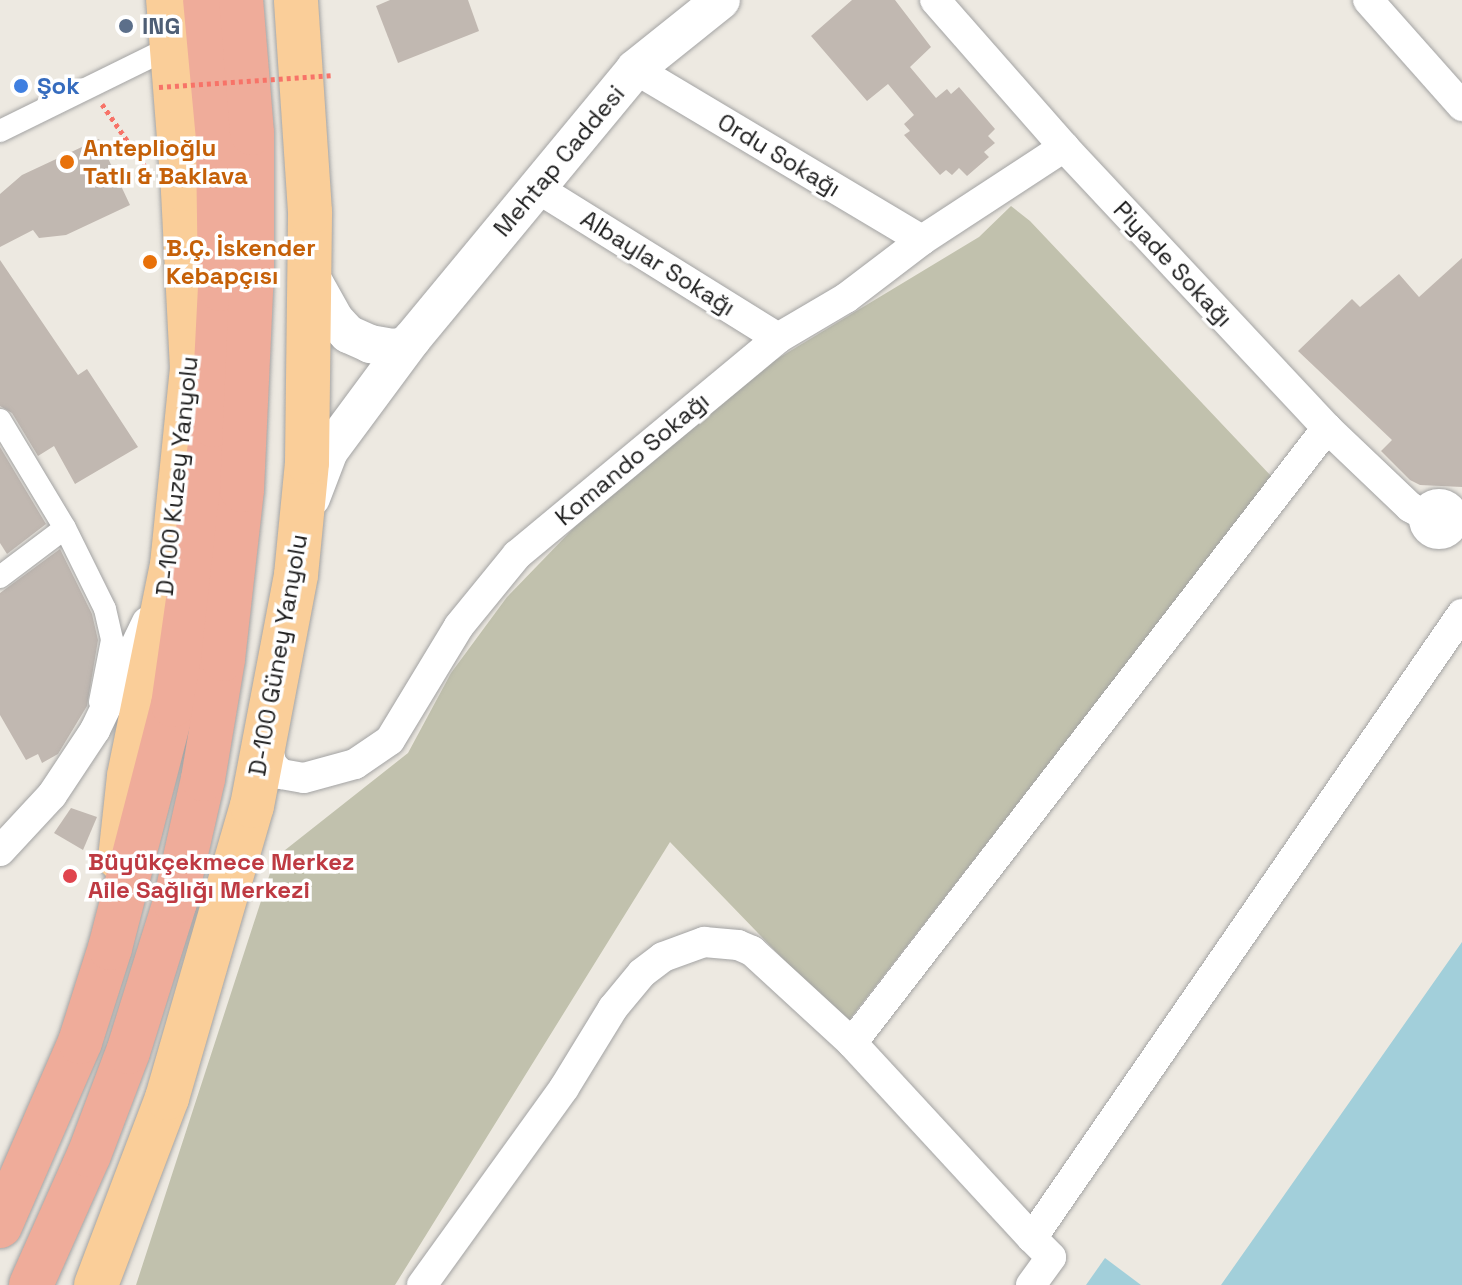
<!DOCTYPE html>
<meta charset="utf-8">
<style>
body{margin:0}
#map{position:relative;width:1462px;height:1285px;overflow:hidden;background:#ede9e1;font-family:"Space Grotesk",sans-serif}
div>[style]{position:absolute}
.construction>*{inset:0;background:#c1c1ad}
.water>*{inset:0;background:#a2cfda}
.building>*{inset:0;background:#c1b8b1}
.path>*{height:5px;margin-top:-2.5px;transform-origin:0;background:repeating-linear-gradient(90deg,#f77368 0 4px,transparent 0 8px)}
.roads{filter:drop-shadow(0 0 2px #a3a3a3) drop-shadow(0 0 2px #a3a3a3)}
.pedestrian>*{height:22px;margin:-11px;padding:0 11px;transform-origin:11px;border-radius:11px;background:#fff}
.minor>*{height:30px;margin:-15px;padding:0 15px;transform-origin:15px;border-radius:15px;background:#fff}
.minor>.ring{margin:-15px;padding:0;box-sizing:content-box;background:none;border:30px solid #fff;border-radius:50%}
.tertiary>*{height:38px;margin:-19px;padding:0 19px;transform-origin:19px;border-radius:19px;background:#fff}
.primary>*{height:44px;margin:-22px;padding:0 22px;transform-origin:22px;border-radius:22px;background:#face99}
.trunk>*{height:44px;margin:-22px;padding:0 22px;transform-origin:22px;border-radius:22px;background:#efac9a}
.path-bridge>*{height:5px;margin-top:-2.5px;transform-origin:0;background:repeating-linear-gradient(90deg,#f77368 0 4px,transparent 0 8px)}
.dots>*{width:22px;height:22px;translate:-50% -50%;box-sizing:border-box;border:4px solid #fff;border-radius:50%}
span{translate:-50% -50%;white-space:nowrap;text-align:center;line-height:1.15;-webkit-text-stroke:7px #fff;paint-order:stroke}
.service-label{font-size:24px;color:#4e5e75;font-weight:700}
.left{translate:0 -50%;text-align:left}
.shop-label{font-size:24px;color:#366cbe;font-weight:700}
.food-label{font-size:24px;color:#c56008;font-weight:700}
.street-label{font-size:24px;color:#1c1c1c}
.health-label{font-size:24px;color:#be3a42;font-weight:700}
</style>
<div id="map">
<div class="construction">
<i style="clip-path:polygon(1011px 206px,1030px 221px,1272px 477px,846px 1024px,670px 842px,395px 1285px,136px 1285px,275px 858px,408px 753px,451px 673px,507px 597px,627px 473px,762px 368px,979px 237px)"></i>
</div>
<div class="water">
<i style="clip-path:polygon(1462px 942px,1462px 1285px,1221px 1285px,1396px 1036px)"></i>
<i style="clip-path:polygon(1105px 1258px,1141px 1285px,1086px 1285px)"></i>
</div>
<div class="building">
<i style="clip-path:polygon(390px 0,468px 0,479px 31px,398px 63px,376px 6px)"></i>
<i style="clip-path:polygon(852px 0,895px 0,931px 47px,910px 67px,936px 98px,947px 89px,951px 94px,959px 87px,995px 129px,988px 136px,995px 143px,984px 152px,989px 157px,967px 176px,959px 168px,952px 175px,946px 170px,940px 175px,904px 135px,910px 131px,904px 124px,914px 115px,888px 84px,867px 101px,811px 36px)"></i>
<i style="clip-path:polygon(99px 139px,130px 205px,66px 235px,39px 238px,33px 230px,0 247px,0 194px,22px 175px)"></i>
<i style="clip-path:polygon(1462px 258px,1462px 487px,1420px 485px,1410px 480px,1381px 451px,1392px 440px,1298px 351px,1352px 299px,1360px 307px,1399px 274px,1419px 297px)"></i>
<i style="clip-path:polygon(0 260px,78px 375px,87px 369px,138px 447px,75px 484px,54px 446px,38px 456px,12px 413px,0 406px)"></i>
<i style="clip-path:polygon(0 447px,46px 524px,7px 554px,0 543px)"></i>
<i style="clip-path:polygon(60px 549px,92px 614px,98px 640px,87px 706px,58px 754px,42px 763px,38px 754px,26px 760px,0 715px,0 593px)"></i>
<i style="clip-path:polygon(71px 808px,97px 817px,83px 850px,54px 833px)"></i>
</div>
<div class="path">
<i style="left:102px;top:104px;width:78px;rotate:55.5deg"></i>
</div>
<div class="roads">
<div class="pedestrian">
<i style="left:0;top:131px;width:191px;rotate:-26.2deg"></i>
<i style="left:0;top:420px;width:126px;rotate:59deg"></i>
<i style="left:65px;top:528px;width:90px;rotate:63.7deg"></i>
<i style="left:105px;top:609px;width:32px;rotate:77deg"></i>
<i style="left:112px;top:640px;width:63px;rotate:101deg"></i>
<i style="left:0;top:577px;width:81px;rotate:-37deg"></i>
</div>
<div class="minor">
<i style="left:935px;top:0;width:196px;rotate:48.7deg"></i>
<i style="left:1064px;top:147px;width:385px;rotate:46.9deg"></i>
<i style="left:1327px;top:428px;width:115px;rotate:43.6deg"></i>
<i style="left:1410px;top:507px;width:16px;rotate:30deg"></i>
<i style="left:1368px;top:0;width:142px;rotate:48.4deg"></i>
<i style="left:635px;top:69px;width:334px;rotate:30.8deg"></i>
<i style="left:537px;top:188px;width:284px;rotate:31.9deg"></i>
<i class="ring" style="left:1424px;top:504px;width:0;height:0"></i>
<i style="left:265px;top:739px;width:27px;rotate:75deg"></i>
<i style="left:272px;top:765px;width:13px;rotate:45deg"></i>
<i style="left:281px;top:774px;width:23px;rotate:10deg"></i>
<i style="left:304px;top:778px;width:53px;rotate:-15.4deg"></i>
<i style="left:355px;top:764px;width:42px;rotate:-34.4deg"></i>
<i style="left:390px;top:740px;width:133px;rotate:-58.8deg"></i>
<i style="left:459px;top:626px;width:92px;rotate:-50.8deg"></i>
<i style="left:517px;top:555px;width:339px;rotate:-39.7deg"></i>
<i style="left:778px;top:338px;width:79px;rotate:-30.5deg"></i>
<i style="left:846px;top:298px;width:96px;rotate:-37.3deg"></i>
<i style="left:922px;top:240px;width:170px;rotate:-33.2deg"></i>
<i style="left:0;top:851px;width:76px;rotate:-47.1deg"></i>
<i style="left:52px;top:795px;width:78px;rotate:-56.5deg"></i>
<i style="left:95px;top:730px;width:120px;rotate:-64.3deg"></i>
<i style="left:852px;top:1043px;width:265px;rotate:47.3deg"></i>
<i style="left:422px;top:1285px;width:243px;rotate:-54.2deg"></i>
<i style="left:564px;top:1088px;width:94px;rotate:-58.5deg"></i>
<i style="left:613px;top:1008px;width:45px;rotate:-50.4deg"></i>
<i style="left:642px;top:973px;width:26px;rotate:-37deg"></i>
<i style="left:663px;top:957px;width:44px;rotate:-20.1deg"></i>
<i style="left:704px;top:942px;width:34px;rotate:5deg"></i>
<i style="left:738px;top:945px;width:15px;rotate:23deg"></i>
<i style="left:752px;top:951px;width:136px;rotate:42.6deg"></i>
<i style="left:852px;top:1043px;width:777px;rotate:-52.32deg"></i>
<i style="left:1031px;top:1285px;width:34px;rotate:-54deg"></i>
<i style="left:1051px;top:1257px;width:27px;rotate:-135deg"></i>
<i style="left:1032px;top:1238px;width:758px;rotate:-55.43deg"></i>
</div>
<div class="tertiary">
<i style="left:307px;top:270px;width:57px;rotate:60.8deg"></i>
<i style="left:335px;top:320px;width:19px;rotate:47deg"></i>
<i style="left:348px;top:334px;width:24px;rotate:24deg"></i>
<i style="left:370px;top:344px;width:23px;rotate:10deg"></i>
<i style="left:393px;top:348px;width:12px;rotate:-9deg"></i>
<i style="left:405px;top:346px;width:10px;rotate:-45deg"></i>
<i style="left:412px;top:339px;width:139px;rotate:126.5deg"></i>
<i style="left:329px;top:451px;width:50px;rotate:111deg"></i>
<i style="left:412px;top:339px;width:350px;rotate:-50.4deg"></i>
<i style="left:635px;top:69px;width:110px;rotate:-38.7deg"></i>
</div>
<div class="primary">
<i style="left:120px;top:859px;width:83px;rotate:-83.8deg"></i>
<i style="left:129px;top:776px;width:215px;rotate:-78.5deg"></i>
<i style="left:172px;top:565px;width:197px;rotate:-84.2deg"></i>
<i style="left:192px;top:369px;width:180px;rotate:-92.9deg"></i>
<i style="left:183px;top:189px;width:190px;rotate:-94.5deg"></i>
<i style="left:96px;top:1285px;width:200px;rotate:-69.2deg"></i>
<i style="left:167px;top:1098px;width:304px;rotate:-73.8deg"></i>
<i style="left:252px;top:806px;width:235px;rotate:-79.2deg"></i>
<i style="left:296px;top:575px;width:114px;rotate:-84.4deg"></i>
<i style="left:307px;top:462px;width:250px;rotate:-89.3deg"></i>
<i style="left:310px;top:212px;width:212px;rotate:-93.8deg"></i>
</div>
<div class="trunk">
<i style="left:0;top:1226px;width:201px;rotate:-66.5deg"></i>
<i style="left:80px;top:1042px;width:99px;rotate:-72.3deg"></i>
<i style="left:110px;top:948px;width:251px;rotate:-75.5deg"></i>
<i style="left:173px;top:705px;width:283px;rotate:-81.9deg"></i>
<i style="left:213px;top:425px;width:136px;rotate:-87.1deg"></i>
<i style="left:220px;top:289px;width:150px;rotate:-90.8deg"></i>
<i style="left:218px;top:139px;width:140px;rotate:-95.3deg"></i>
<i style="left:31px;top:1285px;width:142px;rotate:-66deg"></i>
<i style="left:89px;top:1155px;width:110px;rotate:-69.3deg"></i>
<i style="left:128px;top:1052px;width:157px;rotate:-72.6deg"></i>
<i style="left:175px;top:902px;width:126px;rotate:-77.2deg"></i>
<i style="left:203px;top:779px;width:122px;rotate:-80.5deg"></i>
<i style="left:223px;top:659px;width:170px;rotate:-83.6deg"></i>
<i style="left:242px;top:490px;width:222px;rotate:-87.4deg"></i>
<i style="left:252px;top:268px;width:135px;rotate:-90deg"></i>
<i style="left:252px;top:133px;width:133px;rotate:-94.7deg"></i>
</div>
</div>
<div class="path-bridge">
<i style="left:159px;top:87px;width:176px;rotate:-3.9deg"></i>
</div>
<div class="dots">
<i style="left:126px;top:26px;background:#5c6f8a"></i>
<i style="left:21px;top:86px;background:#3f7fe0"></i>
<i style="left:67px;top:162px;background:#e8710a"></i>
<i style="left:150px;top:262px;background:#e8710a"></i>
<i style="left:70px;top:876px;background:#e0444e"></i>
</div>
<div class="service-label">
<span class="left" style="left:142px;top:26px">ING</span>
</div>
<div class="shop-label">
<span class="left" style="left:37px;top:86px">Şok</span>
</div>
<div class="food-label">
<span class="left" style="left:83px;top:162px">Anteplioğlu<br>Tatlı &amp; Baklava</span>
<span class="left" style="left:166px;top:262px">B.Ç. İskender<br>Kebapçısı</span>
</div>
<div class="street-label">
<span style="left:779px;top:155px;rotate:31deg">Ordu Sokağı</span>
<span style="left:559px;top:161px;rotate:-50deg">Mehtap Caddesi</span>
<span style="left:658px;top:263px;rotate:32deg">Albaylar Sokağı</span>
<span style="left:1173px;top:264px;rotate:47deg">Piyade Sokağı</span>
<span style="left:632px;top:459px;rotate:-40deg">Komando Sokağı</span>
<span style="left:177px;top:476px;rotate:-84deg">D-100 Kuzey Yanyolu</span>
<span style="left:278px;top:655px;rotate:-80deg">D-100 Güney Yanyolu</span>
</div>
<div class="health-label">
<span class="left" style="left:88px;top:876px">Büyükçekmece Merkez<br>Aile Sağlığı Merkezi</span>
</div>
</div>
